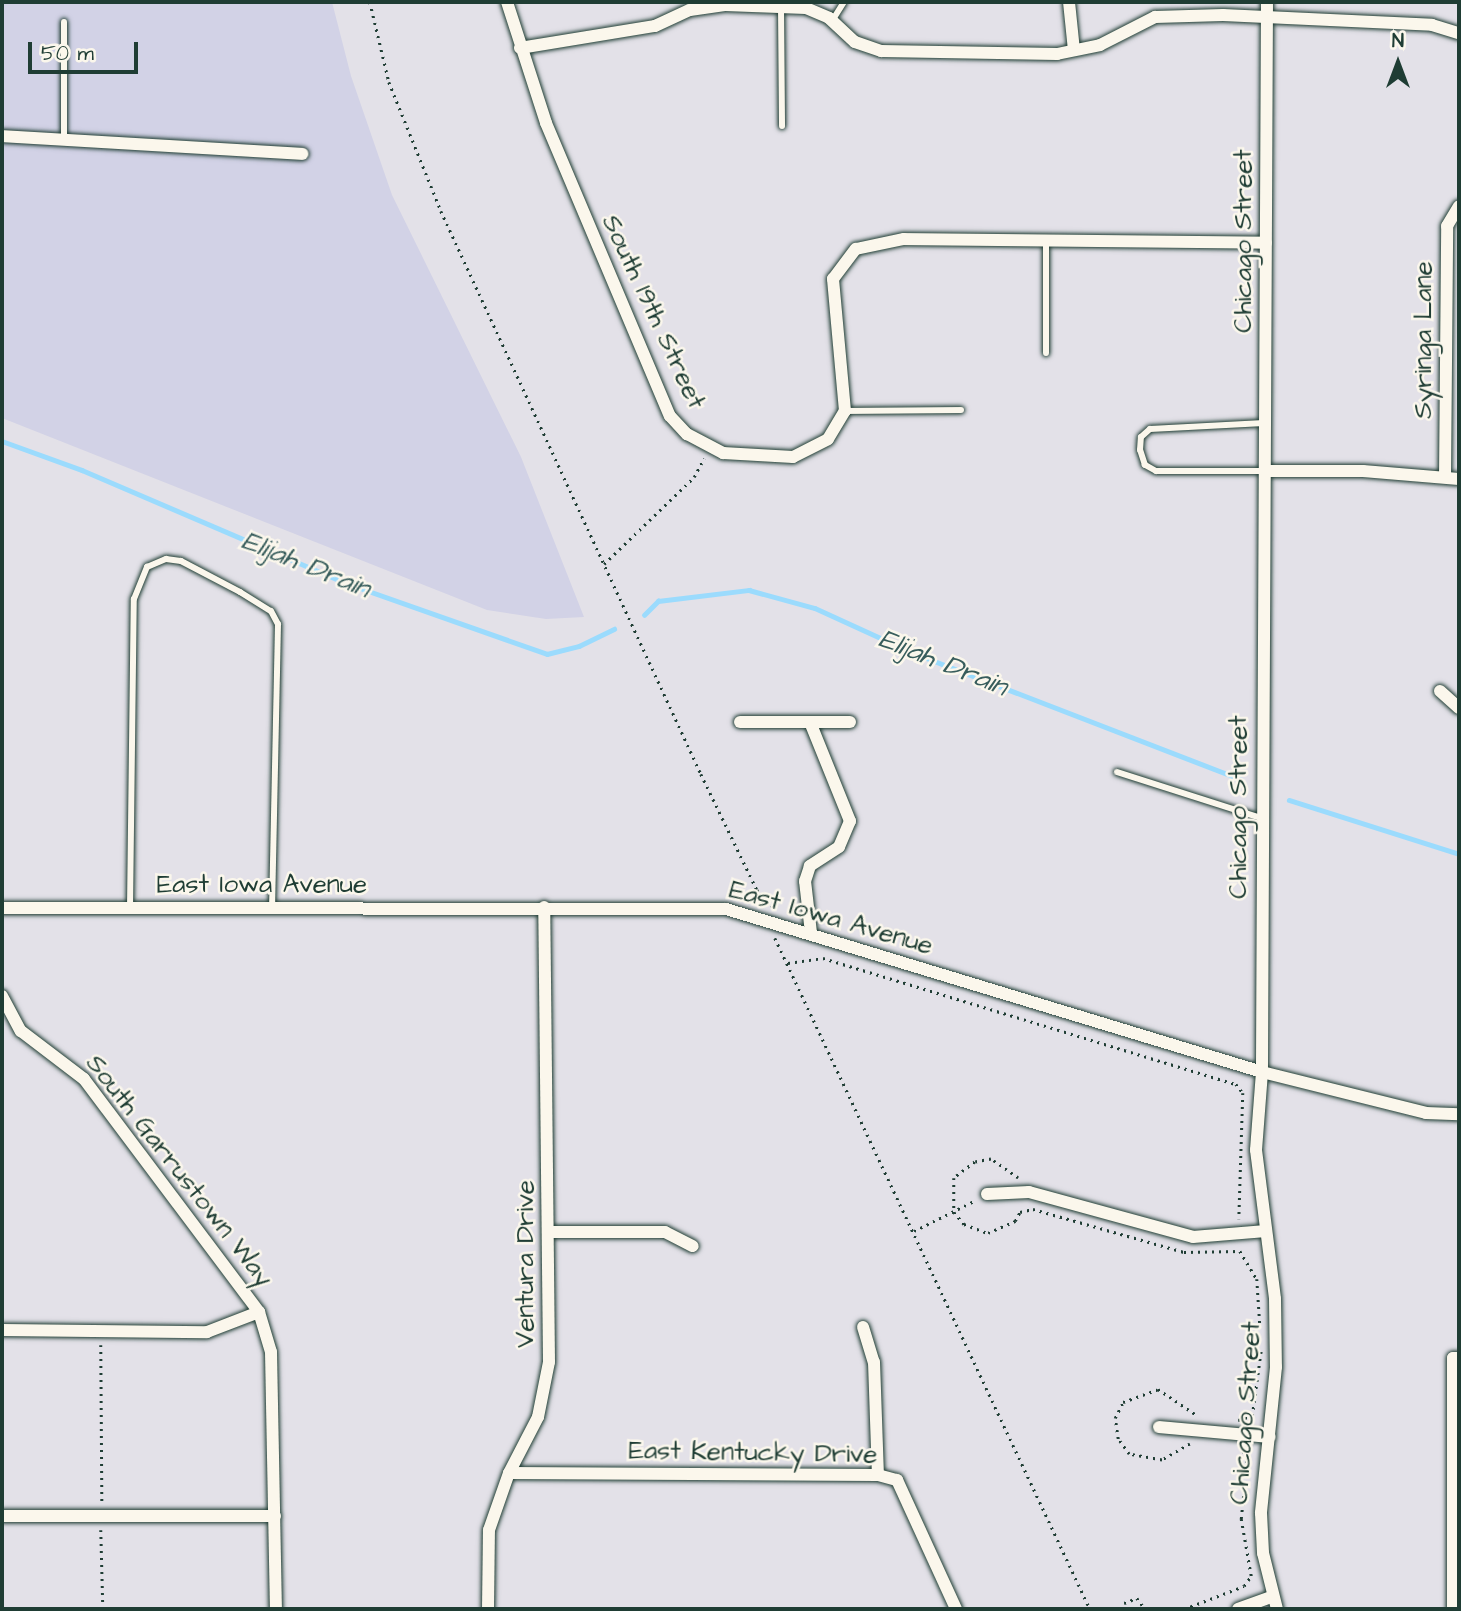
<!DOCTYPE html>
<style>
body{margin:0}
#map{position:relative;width:1461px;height:1611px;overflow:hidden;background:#e3e1e8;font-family:"Architects Daughter",sans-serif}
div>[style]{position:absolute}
.built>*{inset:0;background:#d2d2e6}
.stream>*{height:4.5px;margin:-2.25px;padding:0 2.25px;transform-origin:2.25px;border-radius:2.25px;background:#9bdbfd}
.path>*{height:2.5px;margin-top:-1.25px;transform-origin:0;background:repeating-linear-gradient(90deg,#1f3d34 0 2px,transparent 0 7px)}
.roads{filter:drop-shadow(0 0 2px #1f3d34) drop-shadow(0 0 2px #1f3d34)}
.lane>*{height:6px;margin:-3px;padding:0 3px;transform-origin:3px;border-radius:3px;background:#fbf7ec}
.street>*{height:12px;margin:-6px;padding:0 6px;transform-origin:6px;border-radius:6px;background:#fbf7ec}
span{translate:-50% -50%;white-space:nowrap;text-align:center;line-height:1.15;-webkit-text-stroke:5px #fbf7ec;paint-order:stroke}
.street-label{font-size:26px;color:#1f3d34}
.water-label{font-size:28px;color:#385d5c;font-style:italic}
.frame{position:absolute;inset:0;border:4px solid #1f3d34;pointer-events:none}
.north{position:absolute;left:1363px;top:28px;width:70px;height:70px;-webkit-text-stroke:5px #fbf7ec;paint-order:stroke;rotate:0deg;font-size:19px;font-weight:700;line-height:28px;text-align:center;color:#1f3d34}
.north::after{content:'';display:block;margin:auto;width:24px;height:32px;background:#1f3d34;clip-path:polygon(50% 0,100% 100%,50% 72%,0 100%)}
.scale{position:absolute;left:28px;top:42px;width:110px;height:32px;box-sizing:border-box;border:4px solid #1f3d34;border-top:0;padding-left:9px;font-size:21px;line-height:24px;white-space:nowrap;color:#1f3d34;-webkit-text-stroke:5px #fbf7ec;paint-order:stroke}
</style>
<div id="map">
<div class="built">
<i style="clip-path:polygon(2px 2px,332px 2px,351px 76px,392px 195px,521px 457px,584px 617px,546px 619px,487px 610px,2px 418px)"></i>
</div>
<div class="stream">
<i style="left:2px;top:441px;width:85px;rotate:19.9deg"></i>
<i style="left:82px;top:470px;width:284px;rotate:23.2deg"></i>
<i style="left:343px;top:582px;width:216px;rotate:19.4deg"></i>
<i style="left:547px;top:654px;width:33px;rotate:-14deg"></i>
<i style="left:579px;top:646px;width:39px;rotate:-26deg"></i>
<i style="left:644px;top:615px;width:20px;rotate:-45deg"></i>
<i style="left:658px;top:601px;width:92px;rotate:-6.9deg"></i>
<i style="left:749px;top:590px;width:68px;rotate:15.3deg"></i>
<i style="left:815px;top:608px;width:106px;rotate:24.6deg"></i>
<i style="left:911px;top:652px;width:353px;rotate:21.1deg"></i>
<i style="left:1289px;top:800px;width:178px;rotate:17.6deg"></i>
</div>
<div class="path">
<i style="left:370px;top:2px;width:82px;rotate:76.6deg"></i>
<i style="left:389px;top:82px;width:139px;rotate:68deg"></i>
<i style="left:441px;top:211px;width:620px;rotate:65.21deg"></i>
<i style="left:701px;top:774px;width:129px;rotate:64.2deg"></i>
<i style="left:757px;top:890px;width:17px;rotate:33deg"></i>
<i style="left:771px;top:899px;width:10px;rotate:79deg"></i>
<i style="left:604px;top:564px;width:125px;rotate:-44deg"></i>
<i style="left:694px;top:477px;width:21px;rotate:-62deg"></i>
<i style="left:775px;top:938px;width:741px;rotate:64.85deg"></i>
<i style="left:788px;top:963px;width:35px;rotate:-8deg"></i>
<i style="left:823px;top:958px;width:432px;rotate:17deg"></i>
<i style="left:1236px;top:1084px;width:11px;rotate:52deg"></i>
<i style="left:1243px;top:1093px;width:126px;rotate:91.8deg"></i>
<i style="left:1018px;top:1178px;width:33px;rotate:-145deg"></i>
<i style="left:991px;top:1159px;width:16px;rotate:169deg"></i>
<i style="left:975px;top:1162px;width:26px;rotate:143deg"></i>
<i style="left:954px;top:1178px;width:34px;rotate:90deg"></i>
<i style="left:954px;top:1212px;width:16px;rotate:50deg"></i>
<i style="left:964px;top:1224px;width:26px;rotate:21deg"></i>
<i style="left:988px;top:1233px;width:30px;rotate:-24deg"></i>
<i style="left:1015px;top:1221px;width:10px;rotate:-61deg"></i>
<i style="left:1020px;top:1212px;width:13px;rotate:-13deg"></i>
<i style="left:1033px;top:1209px;width:157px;rotate:15.9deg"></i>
<i style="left:1184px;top:1252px;width:56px;rotate:-1deg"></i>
<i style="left:1240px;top:1251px;width:33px;rotate:59deg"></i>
<i style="left:1257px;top:1279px;width:47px;rotate:86.3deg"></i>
<i style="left:914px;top:1231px;width:69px;rotate:-26.6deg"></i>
<i style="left:101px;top:1345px;width:157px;rotate:89.6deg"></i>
<i style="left:1238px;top:1420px;width:15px;rotate:-16deg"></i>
<i style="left:1252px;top:1416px;width:67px;rotate:-82.2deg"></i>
<i style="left:1190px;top:1444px;width:32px;rotate:150deg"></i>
<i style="left:1162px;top:1460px;width:34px;rotate:-170deg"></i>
<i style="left:1129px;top:1454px;width:19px;rotate:-126deg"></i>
<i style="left:1118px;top:1439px;width:21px;rotate:-98deg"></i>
<i style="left:1115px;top:1418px;width:18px;rotate:-63deg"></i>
<i style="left:1123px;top:1402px;width:37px;rotate:-20deg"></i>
<i style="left:1158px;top:1389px;width:48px;rotate:34deg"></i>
<i style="left:101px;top:1530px;width:79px;rotate:88.5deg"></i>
<i style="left:1124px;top:1603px;width:14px;rotate:-21deg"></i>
<i style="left:1137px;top:1598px;width:14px;rotate:54deg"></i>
<i style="left:1184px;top:1609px;width:64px;rotate:-21deg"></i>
<i style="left:1244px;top:1586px;width:12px;rotate:-55deg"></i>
<i style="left:1251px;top:1576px;width:58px;rotate:-100deg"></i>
<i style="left:1241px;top:1519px;width:60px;rotate:-84.3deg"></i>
<i style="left:1247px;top:1459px;width:13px;rotate:-119deg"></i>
</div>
<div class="roads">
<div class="lane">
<i style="left:781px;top:7px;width:119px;rotate:89.5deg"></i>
<i style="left:832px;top:21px;width:22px;rotate:-58deg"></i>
<i style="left:64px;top:22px;width:115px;rotate:90deg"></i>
<i style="left:1046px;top:241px;width:112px;rotate:90deg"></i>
<i style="left:845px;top:411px;width:116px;rotate:-0.5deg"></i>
<i style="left:1264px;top:471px;width:108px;rotate:180deg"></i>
<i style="left:1156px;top:471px;width:13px;rotate:-151deg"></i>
<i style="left:1145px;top:465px;width:16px;rotate:-108deg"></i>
<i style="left:1140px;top:450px;width:13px;rotate:-86deg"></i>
<i style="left:1141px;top:437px;width:12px;rotate:-42deg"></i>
<i style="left:1150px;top:429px;width:114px;rotate:-3deg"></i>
<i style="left:1117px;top:772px;width:151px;rotate:17.7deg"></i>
<i style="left:130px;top:908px;width:309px;rotate:-89.3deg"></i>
<i style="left:134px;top:599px;width:35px;rotate:-68deg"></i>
<i style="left:147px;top:567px;width:21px;rotate:-23deg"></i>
<i style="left:166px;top:559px;width:15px;rotate:8deg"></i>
<i style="left:181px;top:561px;width:67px;rotate:27.7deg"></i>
<i style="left:240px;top:592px;width:36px;rotate:32deg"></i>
<i style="left:271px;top:611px;width:15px;rotate:62deg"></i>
<i style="left:278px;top:624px;width:284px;rotate:91.2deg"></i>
</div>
<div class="street">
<i style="left:507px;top:2px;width:127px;rotate:72.1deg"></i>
<i style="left:546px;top:123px;width:318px;rotate:67.1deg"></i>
<i style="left:670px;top:416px;width:25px;rotate:47deg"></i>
<i style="left:687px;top:434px;width:41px;rotate:27.8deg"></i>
<i style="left:723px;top:453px;width:70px;rotate:3.3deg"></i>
<i style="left:793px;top:457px;width:39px;rotate:-27deg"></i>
<i style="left:828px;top:439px;width:33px;rotate:-59deg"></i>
<i style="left:845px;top:411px;width:133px;rotate:-95.2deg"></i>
<i style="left:833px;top:279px;width:38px;rotate:-53deg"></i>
<i style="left:856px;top:249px;width:49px;rotate:-11.8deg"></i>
<i style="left:904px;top:239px;width:362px;rotate:0.6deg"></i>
<i style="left:1069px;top:2px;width:48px;rotate:84.1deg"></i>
<i style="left:1267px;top:2px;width:1070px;rotate:90.27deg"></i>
<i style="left:1262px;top:1072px;width:78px;rotate:94.4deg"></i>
<i style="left:1256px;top:1150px;width:150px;rotate:82.7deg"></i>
<i style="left:1275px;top:1299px;width:68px;rotate:89.2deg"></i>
<i style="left:1276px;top:1367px;width:147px;rotate:95.9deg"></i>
<i style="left:1261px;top:1513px;width:40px;rotate:87.1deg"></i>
<i style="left:1263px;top:1553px;width:58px;rotate:76deg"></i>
<i style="left:520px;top:48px;width:137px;rotate:-9.3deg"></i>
<i style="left:655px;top:26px;width:38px;rotate:-25deg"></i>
<i style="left:690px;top:10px;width:35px;rotate:-8deg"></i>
<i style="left:725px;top:5px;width:81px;rotate:2.1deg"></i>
<i style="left:806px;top:8px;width:25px;rotate:23deg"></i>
<i style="left:829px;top:18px;width:35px;rotate:43deg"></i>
<i style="left:855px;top:42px;width:28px;rotate:19deg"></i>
<i style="left:881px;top:51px;width:176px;rotate:1deg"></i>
<i style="left:1057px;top:54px;width:44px;rotate:-11.8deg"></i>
<i style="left:1100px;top:45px;width:62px;rotate:-27deg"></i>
<i style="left:1155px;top:17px;width:68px;rotate:-1.7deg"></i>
<i style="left:1223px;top:15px;width:209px;rotate:2.7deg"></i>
<i style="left:1432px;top:25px;width:28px;rotate:17deg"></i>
<i style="left:2px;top:136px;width:301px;rotate:3.4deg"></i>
<i style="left:1266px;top:471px;width:97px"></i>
<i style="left:1363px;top:471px;width:96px;rotate:4.8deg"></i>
<i style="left:1445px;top:477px;width:251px;rotate:-89.5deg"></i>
<i style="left:1447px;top:226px;width:23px;rotate:-59deg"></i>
<i style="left:1440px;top:691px;width:25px;rotate:42deg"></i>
<i style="left:740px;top:722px;width:110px"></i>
<i style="left:810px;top:722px;width:107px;rotate:68deg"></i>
<i style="left:850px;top:821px;width:28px;rotate:113deg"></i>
<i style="left:839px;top:847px;width:35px;rotate:147deg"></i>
<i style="left:810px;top:866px;width:16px;rotate:108deg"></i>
<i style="left:805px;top:881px;width:52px;rotate:83.4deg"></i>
<i style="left:2px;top:908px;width:724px;rotate:0.08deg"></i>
<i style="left:726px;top:909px;width:560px;rotate:16.91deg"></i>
<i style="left:1262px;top:1072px;width:169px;rotate:14deg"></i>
<i style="left:1426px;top:1113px;width:33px;rotate:2deg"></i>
<i style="left:2px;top:996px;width:40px;rotate:62deg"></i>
<i style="left:21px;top:1031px;width:79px;rotate:37.3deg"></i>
<i style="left:84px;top:1079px;width:291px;rotate:53.1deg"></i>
<i style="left:259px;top:1312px;width:42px;rotate:73.3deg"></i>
<i style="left:271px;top:1352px;width:257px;rotate:88.9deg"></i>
<i style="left:987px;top:1194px;width:42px;rotate:-2.7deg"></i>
<i style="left:1029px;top:1192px;width:170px;rotate:15.3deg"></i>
<i style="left:1193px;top:1237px;width:73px;rotate:-4.7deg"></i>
<i style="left:548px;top:1232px;width:117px"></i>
<i style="left:665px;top:1232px;width:31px;rotate:27deg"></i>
<i style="left:863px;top:1327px;width:37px;rotate:73deg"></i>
<i style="left:874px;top:1362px;width:113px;rotate:88deg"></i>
<i style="left:2px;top:1330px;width:205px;rotate:0.6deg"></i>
<i style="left:207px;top:1332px;width:56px;rotate:-21deg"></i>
<i style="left:1159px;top:1427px;width:111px;rotate:5.1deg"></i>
<i style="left:509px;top:1473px;width:369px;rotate:0.3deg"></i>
<i style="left:878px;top:1475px;width:20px;rotate:15deg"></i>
<i style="left:897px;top:1480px;width:142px;rotate:65.4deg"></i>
<i style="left:2px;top:1516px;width:273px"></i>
<i style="left:488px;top:1609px;width:79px;rotate:-89.3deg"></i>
<i style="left:489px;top:1530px;width:60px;rotate:-70.7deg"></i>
<i style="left:509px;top:1473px;width:63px;rotate:-62.6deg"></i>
<i style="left:538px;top:1417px;width:56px;rotate:-78.7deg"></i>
<i style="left:549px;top:1362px;width:455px;rotate:-90.6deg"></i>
<i style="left:1238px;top:1609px;width:37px;rotate:-20deg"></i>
<i style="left:1453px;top:1609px;width:251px;rotate:-90deg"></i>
<i style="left:1453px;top:1358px;width:6px"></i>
</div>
</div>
<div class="street-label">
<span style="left:1244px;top:241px;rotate:-90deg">Chicago Street</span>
<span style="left:653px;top:312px;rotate:65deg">South 19th Street</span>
<span style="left:1424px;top:340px;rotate:-90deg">Syringa Lane</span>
<span style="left:1239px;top:807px;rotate:-90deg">Chicago Street</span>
<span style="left:262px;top:885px">East Iowa Avenue</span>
<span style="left:831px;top:918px;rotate:16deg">East Iowa Avenue</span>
<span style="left:179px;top:1171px;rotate:52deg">South Garrustown Way</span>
<span style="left:526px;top:1264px;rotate:-90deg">Ventura Drive</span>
<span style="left:1246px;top:1413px;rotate:-86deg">Chicago Street</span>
<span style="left:753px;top:1453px;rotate:1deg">East Kentucky Drive</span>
</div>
<div class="water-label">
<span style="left:306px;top:565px;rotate:22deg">Elijah Drain</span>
<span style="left:943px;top:663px;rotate:22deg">Elijah Drain</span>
</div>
<div class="frame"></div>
<div class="north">N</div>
<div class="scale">50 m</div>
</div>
